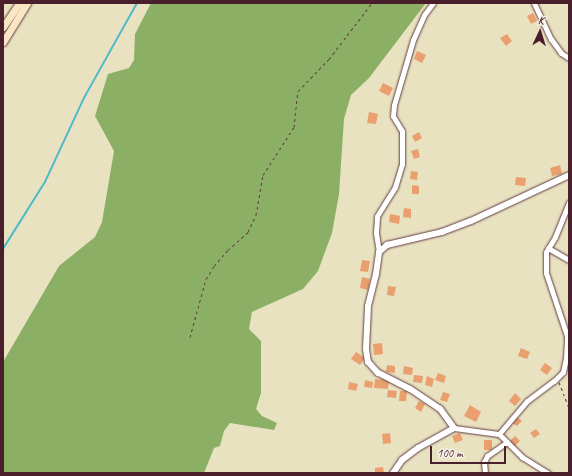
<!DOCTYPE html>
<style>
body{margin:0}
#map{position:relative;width:572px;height:476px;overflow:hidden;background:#e9e2c0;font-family:Caveat,sans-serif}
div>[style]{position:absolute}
.forest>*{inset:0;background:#8bb065}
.stream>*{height:1.5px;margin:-0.75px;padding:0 0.75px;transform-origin:0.75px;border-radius:0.75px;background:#4ebac9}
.building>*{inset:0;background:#e99f6e}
.path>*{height:1px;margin-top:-0.5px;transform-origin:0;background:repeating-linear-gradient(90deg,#623c41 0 3px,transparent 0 6px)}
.roads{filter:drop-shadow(0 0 1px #623c41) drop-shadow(0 0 1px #623c41)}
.minor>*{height:5px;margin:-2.5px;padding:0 2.5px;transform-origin:2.5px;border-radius:2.5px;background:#fff}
.tertiary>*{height:6px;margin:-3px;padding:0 3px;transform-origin:3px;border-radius:3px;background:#fff}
.secondary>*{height:7px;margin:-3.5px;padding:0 3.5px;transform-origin:3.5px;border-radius:3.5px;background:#fbe6c4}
span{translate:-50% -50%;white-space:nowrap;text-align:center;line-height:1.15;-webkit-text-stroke:3px #f7f3e8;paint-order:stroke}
.frame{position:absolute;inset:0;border:4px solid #4a1f2b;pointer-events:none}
.north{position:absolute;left:520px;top:12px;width:40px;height:40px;-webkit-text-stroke:3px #f7f3e8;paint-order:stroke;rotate:4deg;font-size:11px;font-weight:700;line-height:16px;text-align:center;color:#4a1f2b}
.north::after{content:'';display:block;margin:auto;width:14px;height:18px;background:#4a1f2b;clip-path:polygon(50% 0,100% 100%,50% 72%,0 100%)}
.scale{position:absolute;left:430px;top:446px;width:76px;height:18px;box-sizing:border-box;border:2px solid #4a1f2b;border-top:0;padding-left:5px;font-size:12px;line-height:14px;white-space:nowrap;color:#4a1f2b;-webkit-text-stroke:3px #f7f3e8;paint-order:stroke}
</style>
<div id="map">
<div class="forest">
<i style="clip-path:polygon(151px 3px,426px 3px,369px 78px,351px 95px,344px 119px,339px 194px,332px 233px,318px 271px,303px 289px,252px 312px,249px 329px,261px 341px,261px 393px,256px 409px,262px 416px,277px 423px,274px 430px,230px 423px,224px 431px,220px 446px,214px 448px,204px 473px,3px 473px,3px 362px,59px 266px,95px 237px,102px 222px,114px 151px,95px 116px,108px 74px,129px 68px,134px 60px,135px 34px)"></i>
</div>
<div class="stream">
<i style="left:3px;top:249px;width:79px;rotate:-57.9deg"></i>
<i style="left:45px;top:182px;width:93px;rotate:-65.1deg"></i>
<i style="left:84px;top:98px;width:109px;rotate:-60.8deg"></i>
</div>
<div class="building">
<i style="clip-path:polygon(533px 13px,537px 21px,531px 24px,527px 16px)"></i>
<i style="clip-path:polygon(507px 34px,512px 41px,506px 46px,500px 38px)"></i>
<i style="clip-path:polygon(417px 51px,426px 55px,422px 63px,414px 59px)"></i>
<i style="clip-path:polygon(383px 83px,393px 88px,389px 96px,379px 91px)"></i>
<i style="clip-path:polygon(369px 112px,378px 114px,376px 124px,367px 123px)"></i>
<i style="clip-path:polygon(419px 132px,422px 138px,415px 142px,412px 136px)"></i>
<i style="clip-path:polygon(418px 149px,420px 157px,414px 159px,411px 151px)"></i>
<i style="clip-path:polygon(560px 165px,562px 174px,552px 176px,550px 168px)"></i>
<i style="clip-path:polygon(411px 171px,418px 172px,417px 180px,410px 179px)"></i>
<i style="clip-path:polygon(516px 177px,526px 178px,525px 186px,515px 185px)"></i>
<i style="clip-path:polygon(412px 185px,419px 186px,419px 194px,412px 194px)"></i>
<i style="clip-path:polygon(404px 208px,411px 209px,411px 218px,403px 217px)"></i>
<i style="clip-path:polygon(390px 214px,400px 216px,399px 224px,389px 222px)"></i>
<i style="clip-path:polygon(362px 260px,370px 261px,368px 272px,360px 271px)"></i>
<i style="clip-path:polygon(362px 277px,370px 279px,368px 290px,360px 288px)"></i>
<i style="clip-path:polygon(388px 286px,396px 287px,394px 296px,387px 295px)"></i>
<i style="clip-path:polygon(382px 343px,383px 354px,374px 355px,373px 344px)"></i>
<i style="clip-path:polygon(521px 348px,530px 352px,527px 359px,518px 356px)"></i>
<i style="clip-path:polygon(356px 352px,365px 358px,360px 365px,351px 359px)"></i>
<i style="clip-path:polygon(545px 363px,552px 368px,547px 375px,540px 370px)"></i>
<i style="clip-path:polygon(387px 365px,395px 366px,395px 373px,386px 372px)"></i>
<i style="clip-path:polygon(404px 366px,413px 368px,412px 375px,403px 374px)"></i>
<i style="clip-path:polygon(438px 373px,446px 376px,444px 383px,435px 380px)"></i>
<i style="clip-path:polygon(414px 375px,423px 376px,422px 383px,413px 382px)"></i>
<i style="clip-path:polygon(427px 376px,434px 379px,432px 387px,425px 385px)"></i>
<i style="clip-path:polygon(375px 379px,389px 380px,388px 389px,374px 388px)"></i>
<i style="clip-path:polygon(365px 380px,373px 382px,372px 388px,364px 387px)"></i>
<i style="clip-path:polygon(349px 382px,358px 384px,356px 391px,348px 389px)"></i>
<i style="clip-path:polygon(388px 390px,397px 391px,396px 398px,387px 397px)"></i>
<i style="clip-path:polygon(400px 391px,407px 391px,406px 401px,399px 401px)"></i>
<i style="clip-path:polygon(443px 392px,450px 394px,447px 402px,440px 400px)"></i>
<i style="clip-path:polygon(515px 393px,521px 399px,515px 406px,509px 401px)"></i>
<i style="clip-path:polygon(419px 401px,425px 404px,421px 412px,415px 408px)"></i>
<i style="clip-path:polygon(470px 405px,481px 412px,476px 422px,464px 416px)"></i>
<i style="clip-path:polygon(517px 417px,522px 421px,517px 426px,512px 423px)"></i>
<i style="clip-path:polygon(536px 429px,540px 434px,534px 438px,530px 433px)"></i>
<i style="clip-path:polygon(390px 433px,391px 443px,383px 444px,382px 434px)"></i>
<i style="clip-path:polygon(460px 433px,463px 440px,455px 443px,452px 436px)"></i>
<i style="clip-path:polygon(515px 436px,520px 441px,514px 447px,509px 442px)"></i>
<i style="clip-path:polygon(484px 440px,492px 440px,492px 450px,484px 450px)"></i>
<i style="clip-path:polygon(383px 467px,384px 473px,375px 473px,375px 468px)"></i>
</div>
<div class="path">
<i style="left:190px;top:337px;width:60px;rotate:-74.6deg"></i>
<i style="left:206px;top:279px;width:15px;rotate:-58deg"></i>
<i style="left:214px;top:266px;width:21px;rotate:-49deg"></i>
<i style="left:228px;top:250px;width:27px;rotate:-42deg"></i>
<i style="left:248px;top:232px;width:19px;rotate:-65deg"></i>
<i style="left:256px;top:215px;width:41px;rotate:-80.1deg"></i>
<i style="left:263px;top:175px;width:57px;rotate:-57.1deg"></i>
<i style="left:294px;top:127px;width:36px;rotate:-84deg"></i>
<i style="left:298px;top:91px;width:45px;rotate:-45.9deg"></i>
<i style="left:329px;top:59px;width:71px;rotate:-52.5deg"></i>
<i style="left:559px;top:382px;width:28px;rotate:69deg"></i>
</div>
<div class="roads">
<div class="minor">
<i style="left:534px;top:3px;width:40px;rotate:65deg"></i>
<i style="left:551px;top:39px;width:17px;rotate:54deg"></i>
<i style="left:561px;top:53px;width:9px;rotate:32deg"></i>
<i style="left:548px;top:248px;width:24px;rotate:30deg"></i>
<i style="left:379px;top:252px;width:20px;rotate:-99deg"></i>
<i style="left:376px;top:232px;width:16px;rotate:-86deg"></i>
<i style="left:377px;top:216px;width:34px;rotate:-58deg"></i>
<i style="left:395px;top:187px;width:24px;rotate:-73deg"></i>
<i style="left:402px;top:164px;width:33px;rotate:-90deg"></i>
<i style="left:402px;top:131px;width:17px;rotate:-121deg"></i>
<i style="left:393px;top:116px;width:11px;rotate:-85deg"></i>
<i style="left:394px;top:105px;width:68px;rotate:-73.7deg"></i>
<i style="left:413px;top:40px;width:27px;rotate:-66deg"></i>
<i style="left:424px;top:15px;width:15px;rotate:-53deg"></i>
<i style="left:454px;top:428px;width:45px;rotate:7.6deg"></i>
<i style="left:499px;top:434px;width:33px;rotate:45deg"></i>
<i style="left:522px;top:457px;width:31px;rotate:32deg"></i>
<i style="left:499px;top:434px;width:43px;rotate:-49.7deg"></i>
<i style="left:527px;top:401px;width:34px;rotate:-37deg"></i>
<i style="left:554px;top:381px;width:13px;rotate:-45deg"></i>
<i style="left:563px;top:372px;width:14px;rotate:-78deg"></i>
<i style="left:566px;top:358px;width:22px;rotate:-87deg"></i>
<i style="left:567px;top:336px;width:66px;rotate:-108.4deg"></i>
<i style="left:546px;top:273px;width:21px;rotate:-90deg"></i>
<i style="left:546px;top:252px;width:17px;rotate:-59deg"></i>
<i style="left:555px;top:237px;width:37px;rotate:-68deg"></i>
<i style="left:485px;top:473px;width:11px;rotate:-95deg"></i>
<i style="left:484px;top:462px;width:7px;rotate:-63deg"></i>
<i style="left:487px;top:456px;width:24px;rotate:-35deg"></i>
</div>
<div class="tertiary">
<i style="left:393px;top:473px;width:16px;rotate:-55deg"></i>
<i style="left:402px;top:460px;width:20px;rotate:-37deg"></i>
<i style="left:418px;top:448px;width:41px;rotate:-29.1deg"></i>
<i style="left:454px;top:428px;width:24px;rotate:-126deg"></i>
<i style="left:440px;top:409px;width:36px;rotate:-146deg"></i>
<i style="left:410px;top:389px;width:36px;rotate:-153deg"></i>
<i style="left:378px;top:373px;width:15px;rotate:-132deg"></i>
<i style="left:368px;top:362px;width:13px;rotate:-99deg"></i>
<i style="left:366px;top:349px;width:43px;rotate:-87.3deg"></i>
<i style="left:368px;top:306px;width:33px;rotate:-76deg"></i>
<i style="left:376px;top:274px;width:22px;rotate:-82deg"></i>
<i style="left:379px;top:252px;width:11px;rotate:-41deg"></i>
<i style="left:387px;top:245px;width:57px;rotate:-13.3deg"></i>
<i style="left:442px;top:232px;width:31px;rotate:-21deg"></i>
<i style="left:471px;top:221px;width:108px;rotate:-25.1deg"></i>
</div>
<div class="secondary">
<i style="left:3px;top:27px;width:29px;rotate:-56deg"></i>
<i style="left:3px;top:42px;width:46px;rotate:-58.4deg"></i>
</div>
</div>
<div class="frame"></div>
<div class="north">K</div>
<div class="scale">100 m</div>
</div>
